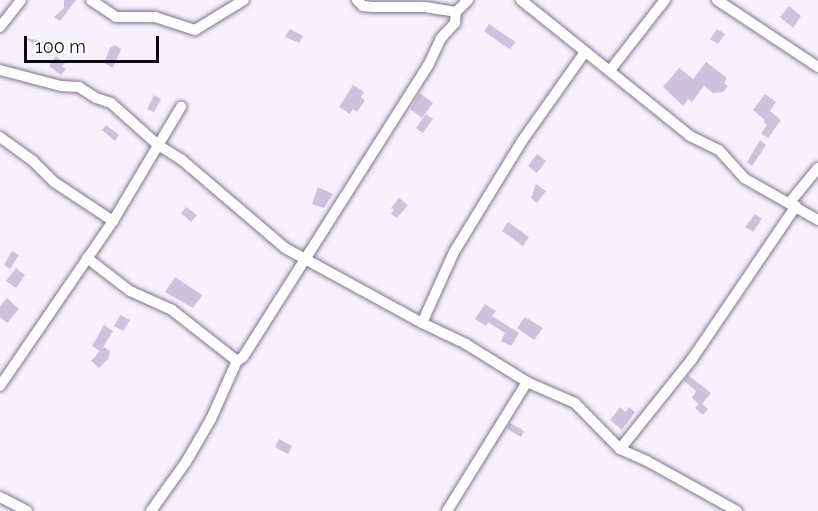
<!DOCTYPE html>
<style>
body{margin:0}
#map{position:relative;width:818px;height:511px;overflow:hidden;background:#f6f1fd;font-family:Raleway,sans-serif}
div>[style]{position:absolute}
.building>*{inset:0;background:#cec1de}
.roads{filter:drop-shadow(0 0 2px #80758f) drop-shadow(0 0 2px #80758f)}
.minor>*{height:10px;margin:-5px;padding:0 5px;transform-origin:5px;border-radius:5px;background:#fff}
span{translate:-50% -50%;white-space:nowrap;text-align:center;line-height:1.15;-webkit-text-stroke:4.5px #fff;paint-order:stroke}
.scale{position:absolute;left:24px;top:36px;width:135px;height:27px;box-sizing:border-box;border:3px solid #0e0a13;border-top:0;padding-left:8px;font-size:18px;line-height:21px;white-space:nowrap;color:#0e0a13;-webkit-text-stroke:4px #fff;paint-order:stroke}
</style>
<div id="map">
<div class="building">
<i style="clip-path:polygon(64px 0,76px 0,60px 21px,54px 17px,64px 8px)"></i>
<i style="clip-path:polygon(789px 6px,801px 16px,793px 28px,780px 17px)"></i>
<i style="clip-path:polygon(489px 24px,502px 33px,516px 42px,510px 49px,499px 42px,484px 31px)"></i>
<i style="clip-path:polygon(290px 29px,303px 36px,299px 43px,285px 37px)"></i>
<i style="clip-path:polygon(717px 29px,725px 34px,718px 44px,710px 39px)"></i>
<i style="clip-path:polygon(25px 38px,42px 41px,54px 50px,50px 56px)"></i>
<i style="clip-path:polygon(115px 45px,121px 49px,113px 68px,104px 63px,110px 48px)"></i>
<i style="clip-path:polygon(56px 56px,65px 63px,62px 66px,66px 69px,61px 75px,49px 66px)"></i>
<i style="clip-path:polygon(706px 62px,727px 78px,724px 83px,728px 86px,723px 92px,713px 93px,704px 86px,692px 102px,688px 99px,683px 106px,663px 87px,679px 68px,693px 79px)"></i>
<i style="clip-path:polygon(353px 85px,364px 92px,361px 97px,365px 100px,357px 112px,353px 109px,350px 114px,339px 107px)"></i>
<i style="clip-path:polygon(420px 93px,433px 103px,422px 118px,410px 109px)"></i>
<i style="clip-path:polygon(765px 94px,776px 102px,770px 111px,781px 120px,768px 138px,761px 133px,767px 125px,764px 122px,765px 120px,753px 110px)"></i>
<i style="clip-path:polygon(154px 95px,161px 99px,154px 112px,147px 109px)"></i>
<i style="clip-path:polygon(426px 114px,433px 119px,423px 133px,416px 128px)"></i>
<i style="clip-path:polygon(106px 125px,119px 135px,115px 141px,102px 130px)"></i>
<i style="clip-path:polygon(760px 140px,766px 145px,752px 166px,747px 162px)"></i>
<i style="clip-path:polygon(537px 154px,546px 161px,537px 173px,528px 166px)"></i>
<i style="clip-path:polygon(536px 184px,546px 191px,537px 203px,531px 198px)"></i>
<i style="clip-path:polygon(318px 187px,333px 194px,324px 208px,312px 204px)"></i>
<i style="clip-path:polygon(399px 198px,408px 205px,397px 218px,391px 214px,394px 210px,391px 208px)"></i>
<i style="clip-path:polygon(186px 207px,197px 215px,191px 222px,181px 213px)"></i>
<i style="clip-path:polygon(755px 214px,762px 219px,753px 232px,745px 227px)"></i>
<i style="clip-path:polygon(508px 222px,529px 237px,523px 246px,502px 231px)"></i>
<i style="clip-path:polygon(12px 251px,19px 255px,10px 269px,4px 265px)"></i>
<i style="clip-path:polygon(16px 268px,25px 275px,16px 288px,6px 281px)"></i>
<i style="clip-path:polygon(175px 277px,202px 295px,193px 308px,165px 292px)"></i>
<i style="clip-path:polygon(7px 298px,19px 309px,7px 323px,0 317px,0 306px)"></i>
<i style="clip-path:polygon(485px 304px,496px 311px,492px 316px,519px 333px,511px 346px,501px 341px,505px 333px,488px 322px,486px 326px,475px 319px)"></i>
<i style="clip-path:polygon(120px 315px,130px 320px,123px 331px,114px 326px)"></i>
<i style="clip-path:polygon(525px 317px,543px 328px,534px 340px,517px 328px)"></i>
<i style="clip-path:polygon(104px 325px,113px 331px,102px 349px,104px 347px,110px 351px,108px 359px,99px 368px,91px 361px,100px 351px,92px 346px)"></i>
<i style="clip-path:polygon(688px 375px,711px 393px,702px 404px,708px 409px,703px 415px,695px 408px,699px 404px,692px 398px,696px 391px,684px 381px)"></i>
<i style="clip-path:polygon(620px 407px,625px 412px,629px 407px,635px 412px,622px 430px,610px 420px)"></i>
<i style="clip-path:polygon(510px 423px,524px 431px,521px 437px,507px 429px)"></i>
<i style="clip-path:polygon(279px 439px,292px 446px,288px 454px,275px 447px)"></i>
</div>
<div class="roads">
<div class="minor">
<i style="left:91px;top:0;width:30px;rotate:34deg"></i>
<i style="left:116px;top:17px;width:39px"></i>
<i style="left:155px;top:17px;width:42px;rotate:18deg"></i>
<i style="left:195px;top:30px;width:57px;rotate:-31.5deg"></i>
<i style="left:357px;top:0;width:8px;rotate:45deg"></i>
<i style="left:363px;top:6px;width:9px;rotate:6deg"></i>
<i style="left:372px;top:7px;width:53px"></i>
<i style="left:425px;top:7px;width:31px;rotate:9deg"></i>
<i style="left:521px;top:0;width:217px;rotate:38.8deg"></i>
<i style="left:690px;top:136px;width:32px;rotate:26deg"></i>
<i style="left:719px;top:150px;width:38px;rotate:48deg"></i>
<i style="left:744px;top:178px;width:85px;rotate:29.6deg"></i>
<i style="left:717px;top:0;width:121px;rotate:33.6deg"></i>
<i style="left:0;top:27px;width:34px;rotate:-52deg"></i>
<i style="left:611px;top:69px;width:88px;rotate:-52deg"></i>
<i style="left:0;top:70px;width:63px;rotate:14.7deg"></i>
<i style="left:61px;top:86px;width:18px;rotate:3deg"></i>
<i style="left:79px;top:87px;width:20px;rotate:33deg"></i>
<i style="left:96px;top:98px;width:16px;rotate:18deg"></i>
<i style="left:111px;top:103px;width:63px;rotate:41.8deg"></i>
<i style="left:158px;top:145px;width:28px;rotate:32deg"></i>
<i style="left:182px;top:160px;width:135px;rotate:40.5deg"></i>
<i style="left:285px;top:248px;width:156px;rotate:28.7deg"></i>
<i style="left:422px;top:323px;width:49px;rotate:25.5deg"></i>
<i style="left:466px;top:344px;width:72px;rotate:31.9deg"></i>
<i style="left:527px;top:382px;width:52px;rotate:23.6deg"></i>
<i style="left:575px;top:403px;width:64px;rotate:45.6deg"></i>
<i style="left:620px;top:449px;width:30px;rotate:24deg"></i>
<i style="left:647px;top:461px;width:103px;rotate:29.1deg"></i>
<i style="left:0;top:137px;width:41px;rotate:36deg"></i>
<i style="left:33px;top:161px;width:30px;rotate:45deg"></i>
<i style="left:54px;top:182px;width:71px;rotate:33.5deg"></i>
<i style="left:790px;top:202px;width:44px;rotate:-50.5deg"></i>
<i style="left:87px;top:258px;width:54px;rotate:37.5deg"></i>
<i style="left:130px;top:291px;width:46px;rotate:24.3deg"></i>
<i style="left:172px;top:310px;width:83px;rotate:38.1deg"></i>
<i style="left:422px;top:323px;width:78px;rotate:-65.7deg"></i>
<i style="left:454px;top:252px;width:130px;rotate:-58.5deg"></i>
<i style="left:522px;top:141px;width:109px;rotate:-54.7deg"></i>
<i style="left:0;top:386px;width:200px;rotate:-55.6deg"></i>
<i style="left:113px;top:221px;width:133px;rotate:-59.2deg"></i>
<i style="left:620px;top:449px;width:115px;rotate:-51.3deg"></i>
<i style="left:692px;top:359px;width:185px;rotate:-55.8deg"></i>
<i style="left:0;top:497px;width:30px;rotate:27deg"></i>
<i style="left:151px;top:511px;width:60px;rotate:-54.5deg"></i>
<i style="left:186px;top:462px;width:50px;rotate:-59.8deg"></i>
<i style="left:211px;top:419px;width:64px;rotate:-65.9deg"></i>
<i style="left:237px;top:361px;width:7px;rotate:-34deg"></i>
<i style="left:243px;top:357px;width:345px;rotate:-57.6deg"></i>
<i style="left:428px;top:66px;width:31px;rotate:-65deg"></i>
<i style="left:441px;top:38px;width:21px;rotate:-47deg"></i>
<i style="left:455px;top:23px;width:11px;rotate:-85deg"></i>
<i style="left:456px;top:12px;width:17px;rotate:-45deg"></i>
<i style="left:447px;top:511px;width:152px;rotate:-58.2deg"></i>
</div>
</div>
<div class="scale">100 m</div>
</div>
